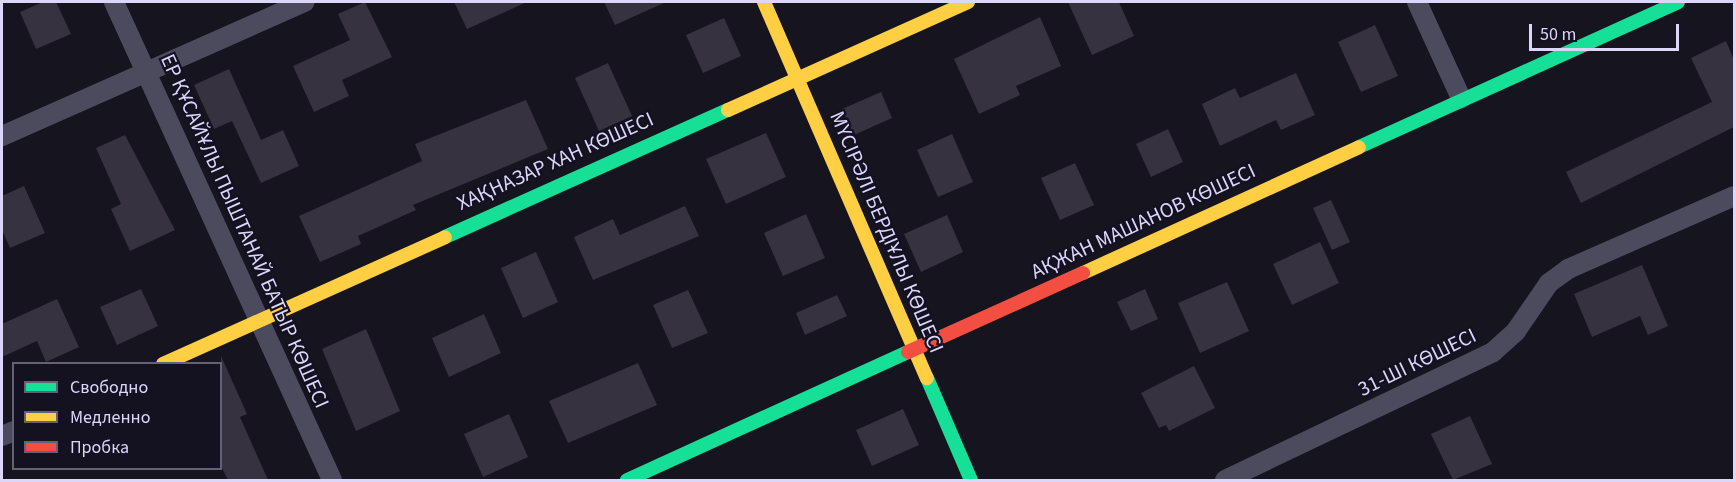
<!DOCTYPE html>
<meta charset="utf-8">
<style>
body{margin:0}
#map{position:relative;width:1736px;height:482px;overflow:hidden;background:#16141e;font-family:"Source Sans 3",sans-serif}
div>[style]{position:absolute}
.building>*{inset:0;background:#363240}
.street>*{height:20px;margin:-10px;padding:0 10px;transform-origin:10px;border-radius:10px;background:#4c4a5d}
.fast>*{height:14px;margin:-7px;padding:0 7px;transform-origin:7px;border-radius:7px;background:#16e098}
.slow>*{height:14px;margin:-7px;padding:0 7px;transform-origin:7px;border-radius:7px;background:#ffcf43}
.jam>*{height:14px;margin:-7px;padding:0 7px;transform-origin:7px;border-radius:7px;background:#f24e42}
span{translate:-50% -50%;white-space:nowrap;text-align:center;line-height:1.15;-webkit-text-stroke:4.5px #141121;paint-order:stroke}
.street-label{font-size:21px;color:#dcd6fa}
.frame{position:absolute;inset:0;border:3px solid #dcd6fa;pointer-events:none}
.legend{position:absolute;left:12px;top:362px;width:210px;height:108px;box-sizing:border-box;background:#141121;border:2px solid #646078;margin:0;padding:8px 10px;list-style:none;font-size:18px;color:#dcd6fa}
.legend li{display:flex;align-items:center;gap:12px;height:30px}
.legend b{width:30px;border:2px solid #646078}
.scale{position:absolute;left:1529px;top:24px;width:150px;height:27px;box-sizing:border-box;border:3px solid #dcd6fa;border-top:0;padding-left:8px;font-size:18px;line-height:21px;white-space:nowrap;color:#dcd6fa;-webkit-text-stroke:4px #141121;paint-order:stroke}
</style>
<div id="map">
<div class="building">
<i style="clip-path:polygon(43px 2px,56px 2px,71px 34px,36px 49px,20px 12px)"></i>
<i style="clip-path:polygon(365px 2px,392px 57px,342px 80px,349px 96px,314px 112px,293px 66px,350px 40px,338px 14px)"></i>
<i style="clip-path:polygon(454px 2px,527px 2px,467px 29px)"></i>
<i style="clip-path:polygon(604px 2px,666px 2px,615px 25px)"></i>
<i style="clip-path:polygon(1068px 2px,1119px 2px,1134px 36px,1092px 55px)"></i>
<i style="clip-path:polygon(1040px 17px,1061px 66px,1016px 86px,1020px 95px,979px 114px,954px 59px)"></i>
<i style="clip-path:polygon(724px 18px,741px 56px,703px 73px,686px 35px)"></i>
<i style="clip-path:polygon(1375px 25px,1398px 76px,1361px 92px,1338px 42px)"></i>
<i style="clip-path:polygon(1726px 41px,1734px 60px,1734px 127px,1581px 203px,1566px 172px,1712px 102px,1691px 58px)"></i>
<i style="clip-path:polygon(608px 63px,632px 116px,599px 131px,575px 78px)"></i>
<i style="clip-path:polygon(229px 69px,261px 140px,283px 130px,299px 166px,261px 183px,232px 121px,214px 129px,194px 85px)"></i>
<i style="clip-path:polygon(1296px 73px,1315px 115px,1281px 130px,1276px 120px,1220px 146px,1202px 104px,1235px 88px,1240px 98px)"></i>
<i style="clip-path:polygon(881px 92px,892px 118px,854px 135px,842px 109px)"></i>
<i style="clip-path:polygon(526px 100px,548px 149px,413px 205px,416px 210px,358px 236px,361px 244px,320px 262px,299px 216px,422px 161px,415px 144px)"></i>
<i style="clip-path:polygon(1168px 129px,1183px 162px,1151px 177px,1136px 144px)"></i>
<i style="clip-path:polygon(766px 133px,786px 177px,726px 204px,706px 159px)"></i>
<i style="clip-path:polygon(952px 134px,973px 182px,938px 197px,917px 150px)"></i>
<i style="clip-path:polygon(125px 135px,175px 230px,130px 251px,111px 209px,121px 204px,96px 148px)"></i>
<i style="clip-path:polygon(1075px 163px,1094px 205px,1060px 220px,1041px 178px)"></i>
<i style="clip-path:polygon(24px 186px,45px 233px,10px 248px,2px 230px,2px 196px)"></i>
<i style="clip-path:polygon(1331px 200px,1350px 242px,1332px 250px,1313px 208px)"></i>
<i style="clip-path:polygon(685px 206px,699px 236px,593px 280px,574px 237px,613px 219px,620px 235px)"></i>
<i style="clip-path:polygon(806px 214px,825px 258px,783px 276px,764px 233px)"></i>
<i style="clip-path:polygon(947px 215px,963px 252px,921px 272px,904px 234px)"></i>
<i style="clip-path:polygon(1320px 242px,1339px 283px,1292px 305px,1273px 264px)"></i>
<i style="clip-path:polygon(536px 252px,558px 302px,523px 318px,501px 268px)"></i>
<i style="clip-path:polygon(1642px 265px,1668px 326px,1648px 335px,1640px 316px,1592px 337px,1574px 294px)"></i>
<i style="clip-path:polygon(1227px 282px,1249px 331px,1200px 353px,1178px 303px)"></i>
<i style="clip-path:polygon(141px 289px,158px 326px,117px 345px,100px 307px)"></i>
<i style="clip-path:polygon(1145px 289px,1158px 319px,1131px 331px,1117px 302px)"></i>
<i style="clip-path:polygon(688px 290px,708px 333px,672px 348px,653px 305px)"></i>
<i style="clip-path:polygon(837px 295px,847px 316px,805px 335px,796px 313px)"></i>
<i style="clip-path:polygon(57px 299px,79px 347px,46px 362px,37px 341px,2px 357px,2px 324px)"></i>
<i style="clip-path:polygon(484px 314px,501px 353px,449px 377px,432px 338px)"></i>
<i style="clip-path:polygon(366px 329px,400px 411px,356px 431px,322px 349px)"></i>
<i style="clip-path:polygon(221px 356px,247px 414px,240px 417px,268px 480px,228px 480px,220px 464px)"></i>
<i style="clip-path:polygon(638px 363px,657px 405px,568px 443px,549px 401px)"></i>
<i style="clip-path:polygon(1194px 366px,1215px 408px,1169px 431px,1166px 425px,1159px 428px,1141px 393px)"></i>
<i style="clip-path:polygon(903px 409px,919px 445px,872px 466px,856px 430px)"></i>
<i style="clip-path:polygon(509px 414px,528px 457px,483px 477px,464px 434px)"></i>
<i style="clip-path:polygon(1470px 416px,1492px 464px,1453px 480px,1431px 434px)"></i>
</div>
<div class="street">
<i style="left:114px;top:2px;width:525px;rotate:65.48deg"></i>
<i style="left:1417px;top:2px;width:106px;rotate:65.4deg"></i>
<i style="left:2px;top:136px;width:331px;rotate:-23.9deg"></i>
<i style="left:2px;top:436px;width:13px;rotate:-23deg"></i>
<i style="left:1225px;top:480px;width:297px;rotate:-25.5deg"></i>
<i style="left:1493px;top:352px;width:31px;rotate:-42deg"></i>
<i style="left:1516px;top:331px;width:58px;rotate:-55.5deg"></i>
<i style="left:1549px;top:283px;width:24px;rotate:-36deg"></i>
<i style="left:1568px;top:269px;width:181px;rotate:-23.7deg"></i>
</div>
<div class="fast">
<i style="left:1359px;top:147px;width:350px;rotate:-24.4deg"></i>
<i style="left:445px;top:237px;width:310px;rotate:-24.2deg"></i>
<i style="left:927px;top:378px;width:111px;rotate:66.7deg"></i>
<i style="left:627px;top:480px;width:309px;rotate:-24.5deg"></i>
</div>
<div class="slow">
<i style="left:764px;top:2px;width:410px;rotate:66.6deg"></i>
<i style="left:728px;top:110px;width:263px;rotate:-24.2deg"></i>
<i style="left:1083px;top:273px;width:303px;rotate:-24.5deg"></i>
<i style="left:163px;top:364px;width:309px;rotate:-24.2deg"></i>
</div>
<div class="jam">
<i style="left:908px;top:352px;width:192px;rotate:-24.3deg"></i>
</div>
<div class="street-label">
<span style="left:555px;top:161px;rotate:-24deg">ХАҚНАЗАР ХАН КӨШЕСІ</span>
<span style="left:1143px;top:221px;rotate:-25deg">АҚЖАН МАШАНОВ КӨШЕСІ</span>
<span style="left:245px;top:231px;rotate:66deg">ЕР ҚҰСАЙҰЛЫ ПЫШТАНАЙ БАТЫР КӨШЕСІ</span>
<span style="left:887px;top:232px;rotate:67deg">МҮСІРӘЛІ БЕРДІҰЛЫ КӨШЕСІ</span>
<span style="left:1417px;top:362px;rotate:-26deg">31-ШІ КӨШЕСІ</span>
</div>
<div class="frame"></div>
<ul class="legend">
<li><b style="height:8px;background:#16e098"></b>Свободно</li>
<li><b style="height:8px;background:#ffcf43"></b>Медленно</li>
<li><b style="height:8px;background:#f24e42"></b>Пробка</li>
</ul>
<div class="scale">50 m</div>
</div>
